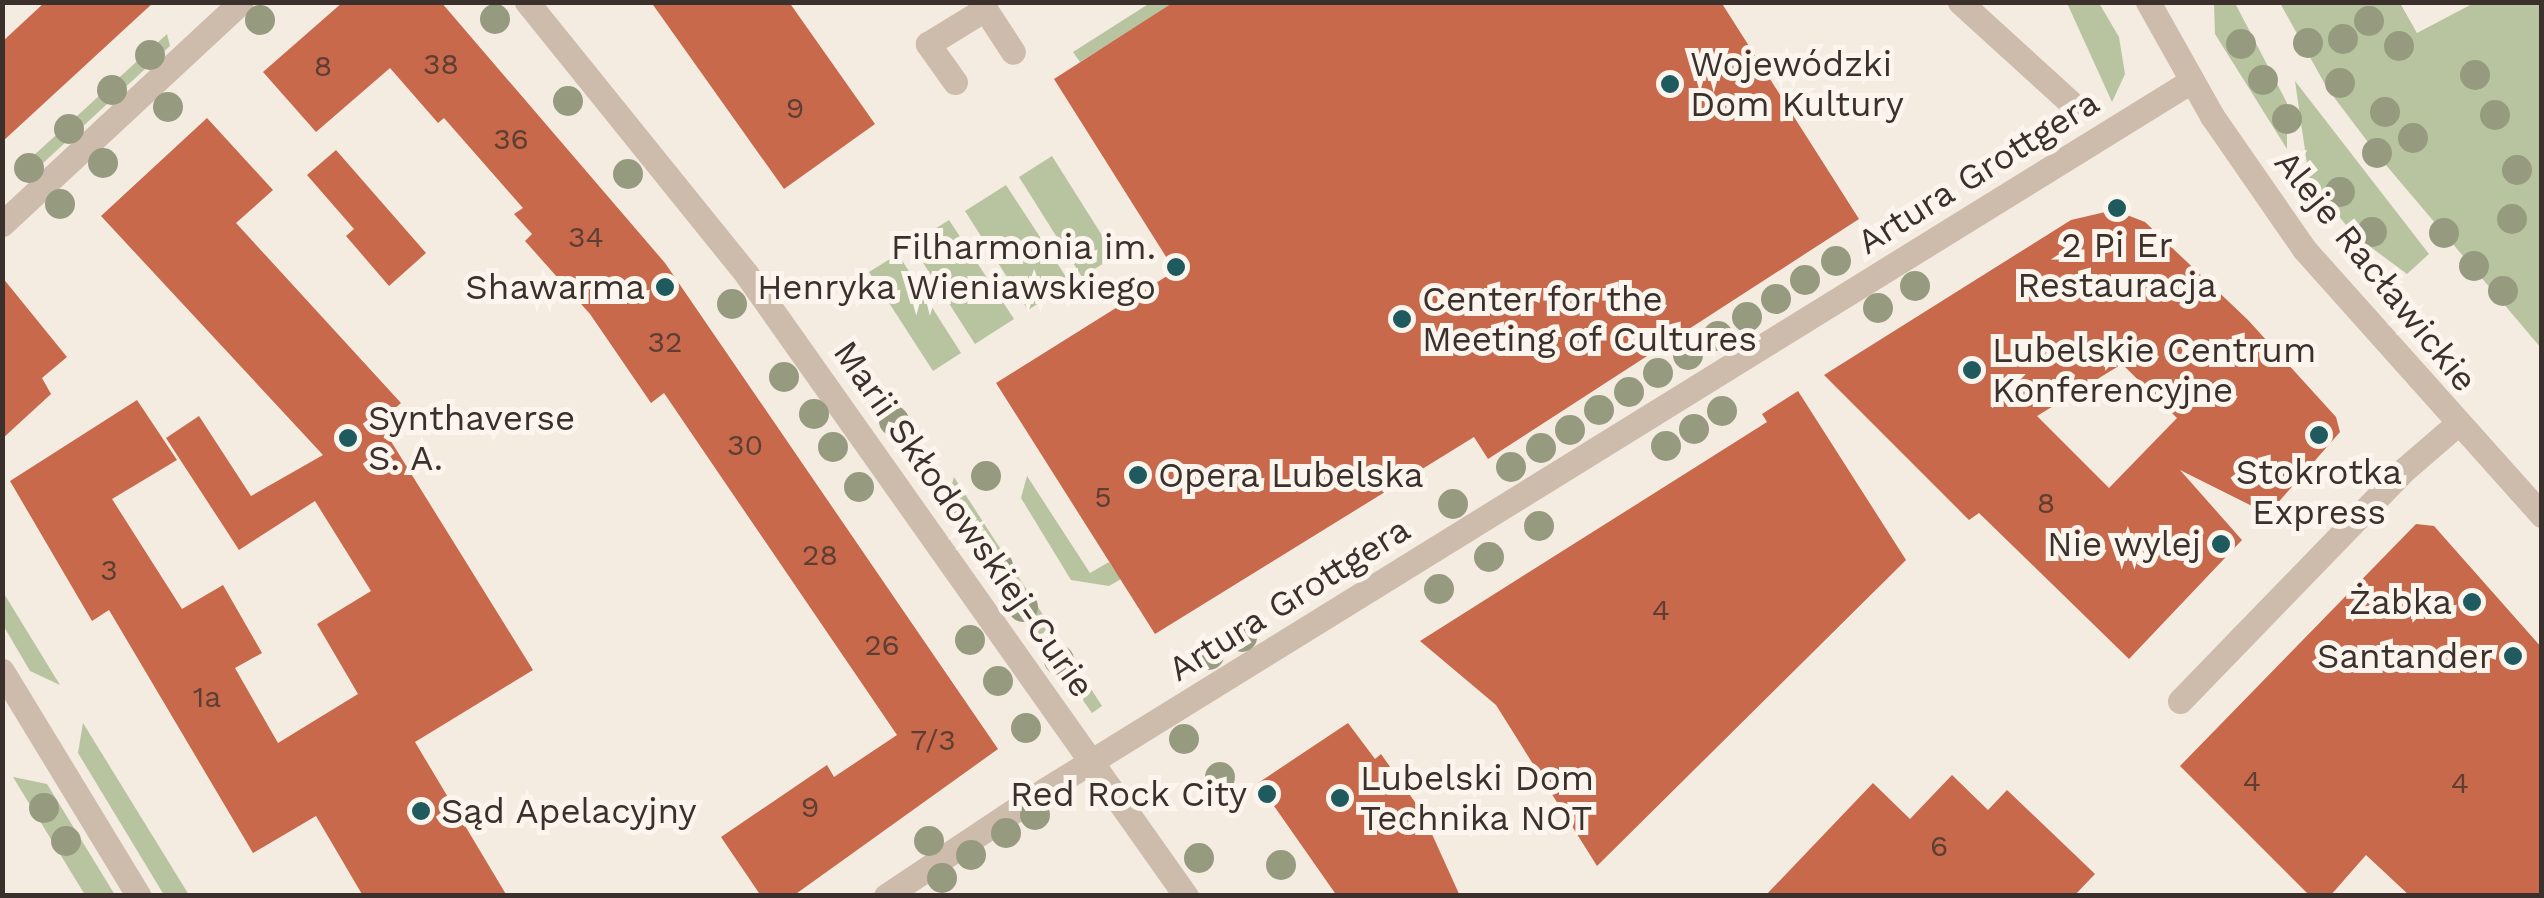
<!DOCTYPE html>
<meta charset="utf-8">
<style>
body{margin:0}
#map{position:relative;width:2544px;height:898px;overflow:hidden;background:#f4ebe1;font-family:"Work Sans",sans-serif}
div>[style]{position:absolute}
.green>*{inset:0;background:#b8c4a0}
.building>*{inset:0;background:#c8694b}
.minor>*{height:25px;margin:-12.5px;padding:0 12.5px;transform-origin:12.5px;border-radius:12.5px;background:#cdbbac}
.trees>*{width:30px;height:30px;margin:-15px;border-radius:50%;background:#969b7f}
.dots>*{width:28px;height:28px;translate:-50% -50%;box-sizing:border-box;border:5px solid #fbf5ee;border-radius:50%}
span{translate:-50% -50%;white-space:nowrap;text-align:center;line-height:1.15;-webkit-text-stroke:10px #fbf5ee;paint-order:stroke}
.number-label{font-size:30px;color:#5e3e33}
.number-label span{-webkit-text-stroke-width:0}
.poi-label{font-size:35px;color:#3b302b}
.left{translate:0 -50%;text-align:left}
.right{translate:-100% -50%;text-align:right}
.street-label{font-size:35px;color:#3b302b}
.frame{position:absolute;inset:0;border:5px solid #3b302b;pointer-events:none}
</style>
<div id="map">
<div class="green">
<i style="clip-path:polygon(1150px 3px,1175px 3px,1080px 62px,1073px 52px)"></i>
<i style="clip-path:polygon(2067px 3px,2099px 3px,2119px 37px,2125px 74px,2112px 102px)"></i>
<i style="clip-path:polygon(2214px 3px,2235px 3px,2287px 103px,2287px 149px,2215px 34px)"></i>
<i style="clip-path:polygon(2280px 3px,2400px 3px,2417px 33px,2474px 3px,2541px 3px,2541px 348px,2380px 158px,2327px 88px)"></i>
<i style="clip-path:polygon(167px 34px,170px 46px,29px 176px,21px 167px)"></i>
<i style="clip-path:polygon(2295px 81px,2429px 254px,2407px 274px,2353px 234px,2309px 178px)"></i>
<i style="clip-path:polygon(1052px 156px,1115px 256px,1082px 277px,1019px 177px)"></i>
<i style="clip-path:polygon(1006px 185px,1070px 283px,1028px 310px,965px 211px)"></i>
<i style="clip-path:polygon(949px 220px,1014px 319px,975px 344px,911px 244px)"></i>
<i style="clip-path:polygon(898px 254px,961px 353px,933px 371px,869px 272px)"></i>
<i style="clip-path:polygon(1027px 476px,1090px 573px,1109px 562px,1121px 579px,1109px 586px,1071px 580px,1021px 498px)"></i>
<i style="clip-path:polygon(954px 477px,1102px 706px,1092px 713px,945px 507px)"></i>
<i style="clip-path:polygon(2px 592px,3px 592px,60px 685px,30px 671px,3px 625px)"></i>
<i style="clip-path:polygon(83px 723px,189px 895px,164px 895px,78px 753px)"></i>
<i style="clip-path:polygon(13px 777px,47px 784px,115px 895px,85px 895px)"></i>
</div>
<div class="building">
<i style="clip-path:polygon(45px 2px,154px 2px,2px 142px,2px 42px)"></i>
<i style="clip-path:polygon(343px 2px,441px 2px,665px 263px,998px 749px,793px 896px,761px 896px,721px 837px,827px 765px,834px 777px,897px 735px,664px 393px,651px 403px,590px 314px,525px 241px,532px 234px,514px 214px,523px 208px,444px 118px,438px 123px,390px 68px,316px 132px,263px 72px)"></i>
<i style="clip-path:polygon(651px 2px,789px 2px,875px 124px,784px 189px)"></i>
<i style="clip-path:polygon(1174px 2px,1721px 2px,1859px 219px,1488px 459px,1474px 437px,1155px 634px,996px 383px,1175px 271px,1054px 79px)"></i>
<i style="clip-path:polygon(207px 118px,273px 190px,236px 223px,401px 403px,379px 422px,533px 670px,415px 742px,507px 896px,363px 896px,316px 816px,253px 853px,109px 610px,92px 621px,10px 481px,137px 400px,177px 460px,112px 499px,182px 609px,223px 585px,262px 653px,235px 668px,278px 743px,358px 694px,317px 624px,371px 591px,315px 501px,239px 550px,166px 438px,199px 416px,251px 496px,323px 455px,101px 216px)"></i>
<i style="clip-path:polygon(336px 150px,426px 253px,389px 286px,346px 236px,354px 229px,307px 175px)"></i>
<i style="clip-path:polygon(evenodd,2114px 210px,2145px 222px,2248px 320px,2336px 417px,2340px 432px,2268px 514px,2180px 470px,2242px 540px,2129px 659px,1979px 513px,1969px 520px,1824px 375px,2071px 220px,2114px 210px,2122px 364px,2177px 418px,2109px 488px,2037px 416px,2122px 364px)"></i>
<i style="clip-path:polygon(2px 277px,67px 357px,42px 378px,51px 394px,2px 439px)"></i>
<i style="clip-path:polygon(1798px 391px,1906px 560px,1597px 866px,1496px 705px,1420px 641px,1767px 422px,1762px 414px)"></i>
<i style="clip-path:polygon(2416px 524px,2434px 526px,2542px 648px,2542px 896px,2410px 896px,2366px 855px,2330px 896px,2310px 896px,2180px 766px)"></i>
<i style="clip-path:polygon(1348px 723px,1375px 759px,1381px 754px,1422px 812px,1460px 896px,1337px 896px,1258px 783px)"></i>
<i style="clip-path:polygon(1952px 775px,1988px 810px,2007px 790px,2095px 874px,2074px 896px,1765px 896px,1873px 783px,1910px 819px)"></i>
</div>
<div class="minor">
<i style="left:527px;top:2px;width:351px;rotate:51.1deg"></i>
<i style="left:747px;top:275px;width:761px;rotate:54.74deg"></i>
<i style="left:1960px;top:2px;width:151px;rotate:42.3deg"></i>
<i style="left:2148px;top:2px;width:131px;rotate:60.7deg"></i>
<i style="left:2212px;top:116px;width:162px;rotate:55.3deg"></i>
<i style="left:2304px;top:249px;width:357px;rotate:48.2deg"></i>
<i style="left:955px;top:82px;width:47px;rotate:-125.4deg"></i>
<i style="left:928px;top:44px;width:67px;rotate:-31.6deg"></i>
<i style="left:985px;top:9px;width:51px;rotate:56.9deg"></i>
<i style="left:2px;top:224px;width:326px;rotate:-42.9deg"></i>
<i style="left:2px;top:671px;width:263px;rotate:58.7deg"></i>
<i style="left:2180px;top:701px;width:323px;rotate:-45.9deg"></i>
<i style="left:2405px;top:469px;width:67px;rotate:-40.8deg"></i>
<i style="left:886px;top:896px;width:191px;rotate:-33.7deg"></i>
<i style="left:1045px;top:790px;width:1348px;rotate:-31.74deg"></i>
</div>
<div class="trees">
<i style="left:495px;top:19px"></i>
<i style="left:260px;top:20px"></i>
<i style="left:2369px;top:21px"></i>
<i style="left:2343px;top:39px"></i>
<i style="left:2308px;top:43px"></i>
<i style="left:2241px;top:44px"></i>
<i style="left:2399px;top:46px"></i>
<i style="left:150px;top:55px"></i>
<i style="left:2475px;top:75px"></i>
<i style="left:2263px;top:80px"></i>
<i style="left:2340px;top:83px"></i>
<i style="left:112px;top:90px"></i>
<i style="left:568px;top:101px"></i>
<i style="left:168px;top:107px"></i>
<i style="left:2385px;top:112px"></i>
<i style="left:2495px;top:115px"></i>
<i style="left:2287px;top:119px"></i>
<i style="left:69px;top:129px"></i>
<i style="left:2413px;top:138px"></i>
<i style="left:2377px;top:153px"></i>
<i style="left:103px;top:163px"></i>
<i style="left:29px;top:168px"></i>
<i style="left:2517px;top:170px"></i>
<i style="left:628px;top:174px"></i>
<i style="left:2340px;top:192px"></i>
<i style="left:60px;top:204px"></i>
<i style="left:2512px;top:219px"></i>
<i style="left:2372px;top:232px"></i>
<i style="left:2444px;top:233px"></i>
<i style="left:1836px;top:261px"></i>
<i style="left:2474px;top:266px"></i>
<i style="left:1805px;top:280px"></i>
<i style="left:1915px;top:286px"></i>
<i style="left:2503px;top:291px"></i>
<i style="left:1776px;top:299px"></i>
<i style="left:732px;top:304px"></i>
<i style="left:1878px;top:308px"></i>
<i style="left:1747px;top:317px"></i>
<i style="left:1718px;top:336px"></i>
<i style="left:1688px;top:355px"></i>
<i style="left:1658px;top:373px"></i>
<i style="left:784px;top:377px"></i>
<i style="left:1629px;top:392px"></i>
<i style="left:1599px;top:410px"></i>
<i style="left:1722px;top:411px"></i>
<i style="left:814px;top:414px"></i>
<i style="left:894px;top:421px"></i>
<i style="left:1694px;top:429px"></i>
<i style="left:1570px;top:430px"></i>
<i style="left:1666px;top:446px"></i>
<i style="left:833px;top:447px"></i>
<i style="left:1541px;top:448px"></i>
<i style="left:1511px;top:467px"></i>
<i style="left:986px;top:476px"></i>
<i style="left:859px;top:487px"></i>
<i style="left:1453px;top:504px"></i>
<i style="left:1539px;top:526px"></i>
<i style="left:1489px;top:557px"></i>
<i style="left:998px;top:566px"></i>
<i style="left:1439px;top:589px"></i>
<i style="left:1023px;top:607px"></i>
<i style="left:1242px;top:637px"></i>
<i style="left:970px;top:640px"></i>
<i style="left:1209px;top:655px"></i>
<i style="left:1059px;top:660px"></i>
<i style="left:998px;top:681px"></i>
<i style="left:1026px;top:728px"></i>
<i style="left:1184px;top:739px"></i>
<i style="left:1220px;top:777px"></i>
<i style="left:44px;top:808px"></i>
<i style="left:1035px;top:815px"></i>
<i style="left:1006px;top:833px"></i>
<i style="left:66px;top:841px"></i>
<i style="left:929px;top:841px"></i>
<i style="left:971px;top:855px"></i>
<i style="left:1199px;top:858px"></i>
<i style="left:1281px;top:865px"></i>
<i style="left:942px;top:878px"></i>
</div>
<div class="dots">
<i style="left:1670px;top:84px;background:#1f5a5e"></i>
<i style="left:2117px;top:208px;background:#1f5a5e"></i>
<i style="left:1176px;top:267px;background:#1f5a5e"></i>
<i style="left:665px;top:287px;background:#1f5a5e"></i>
<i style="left:1402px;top:319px;background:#1f5a5e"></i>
<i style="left:1972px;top:370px;background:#1f5a5e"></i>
<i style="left:2319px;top:435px;background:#1f5a5e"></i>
<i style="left:348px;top:438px;background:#1f5a5e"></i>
<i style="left:1138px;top:475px;background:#1f5a5e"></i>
<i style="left:2221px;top:544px;background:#1f5a5e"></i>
<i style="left:2472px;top:602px;background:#1f5a5e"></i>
<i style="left:2513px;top:656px;background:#1f5a5e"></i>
<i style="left:1267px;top:794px;background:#1f5a5e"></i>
<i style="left:1340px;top:798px;background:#1f5a5e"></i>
<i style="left:421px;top:811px;background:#1f5a5e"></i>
</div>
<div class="number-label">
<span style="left:441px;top:64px">38</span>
<span style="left:323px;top:66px">8</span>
<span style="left:795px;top:108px">9</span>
<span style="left:511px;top:139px">36</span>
<span style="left:586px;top:237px">34</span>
<span style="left:665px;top:342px">32</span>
<span style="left:745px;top:445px">30</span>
<span style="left:1103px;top:497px">5</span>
<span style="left:2046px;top:503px">8</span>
<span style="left:820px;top:555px">28</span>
<span style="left:109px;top:570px">3</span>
<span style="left:1661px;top:610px">4</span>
<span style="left:882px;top:645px">26</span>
<span style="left:207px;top:697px">1a</span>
<span style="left:933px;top:740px">7/3</span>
<span style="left:2252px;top:781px">4</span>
<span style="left:2460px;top:783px">4</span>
<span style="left:810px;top:807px">9</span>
<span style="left:1939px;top:846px">6</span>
</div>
<div class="poi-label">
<span class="left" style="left:1690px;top:84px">Wojewódzki<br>Dom Kultury</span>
<span style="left:2117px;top:265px">2 Pi Er<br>Restauracja</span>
<span class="right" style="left:1156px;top:267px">Filharmonia im.<br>Henryka Wieniawskiego</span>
<span class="right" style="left:645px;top:287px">Shawarma</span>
<span class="left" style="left:1422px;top:319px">Center for the<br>Meeting of Cultures</span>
<span class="left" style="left:1992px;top:370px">Lubelskie Centrum<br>Konferencyjne</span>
<span class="left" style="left:368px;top:438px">Synthaverse<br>S. A.</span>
<span style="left:2319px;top:492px">Stokrotka<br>Express</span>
<span class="left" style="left:1158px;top:475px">Opera Lubelska</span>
<span class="right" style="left:2201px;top:544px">Nie wylej</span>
<span class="right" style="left:2452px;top:602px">Żabka</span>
<span class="right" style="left:2493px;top:656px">Santander</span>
<span class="left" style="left:1360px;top:798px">Lubelski Dom<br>Technika NOT</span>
<span class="right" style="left:1247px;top:794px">Red Rock City</span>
<span class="left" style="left:441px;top:811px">Sąd Apelacyjny</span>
</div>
<div class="street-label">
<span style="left:1978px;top:172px;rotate:-32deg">Artura Grottgera</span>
<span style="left:2376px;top:271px;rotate:51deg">Aleje Racławickie</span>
<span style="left:964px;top:519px;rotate:55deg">Marii Skłodowskiej-Curie</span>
<span style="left:1289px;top:599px;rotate:-32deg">Artura Grottgera</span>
</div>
<div class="frame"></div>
</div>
